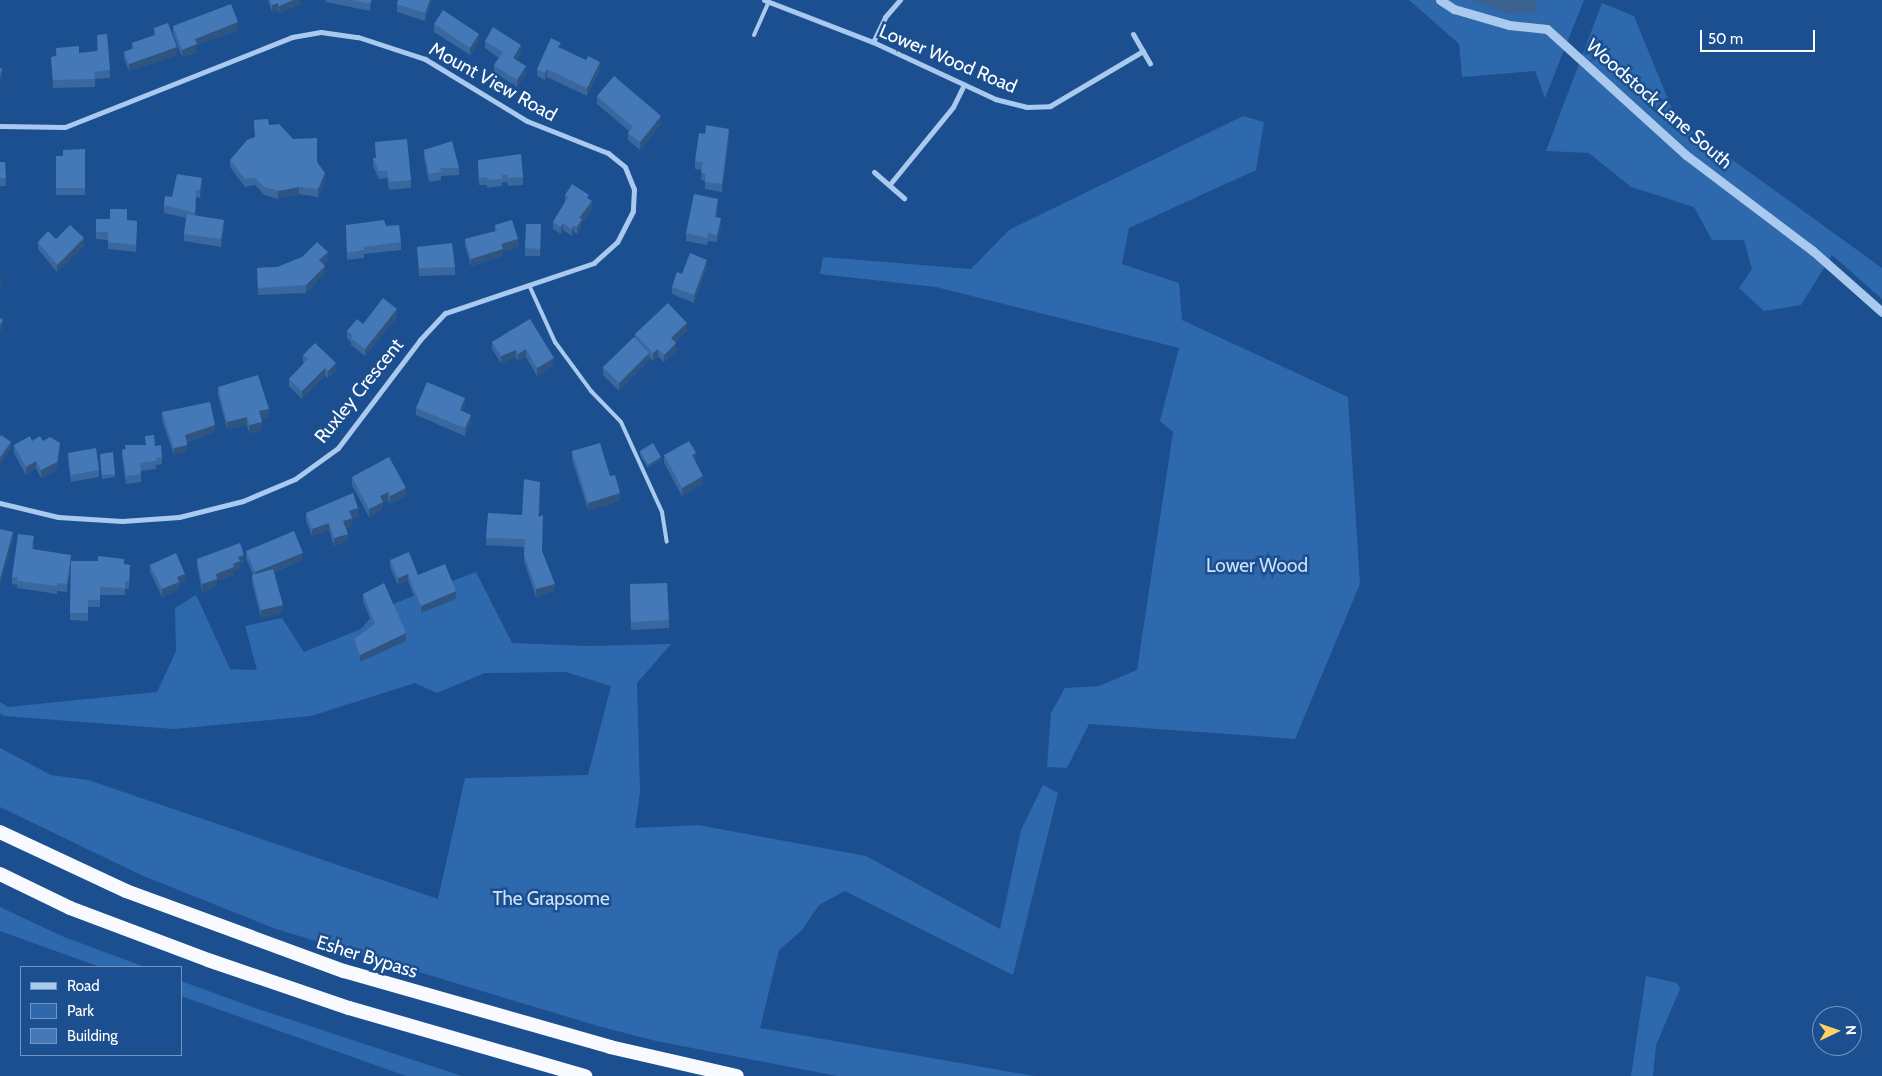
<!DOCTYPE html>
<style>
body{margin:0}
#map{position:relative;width:1882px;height:1076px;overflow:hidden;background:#1b4f8f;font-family:Cabin,sans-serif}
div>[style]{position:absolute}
.green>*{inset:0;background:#2e69ad}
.water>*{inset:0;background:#3c6290}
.service>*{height:4px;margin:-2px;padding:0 2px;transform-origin:2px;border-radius:2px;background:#a9c9ee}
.minor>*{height:5px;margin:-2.5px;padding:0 2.5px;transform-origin:2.5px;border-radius:2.5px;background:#a9c9ee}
.tertiary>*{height:9px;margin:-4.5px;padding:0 4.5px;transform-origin:4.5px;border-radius:4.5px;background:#a9c9ee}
.trunk>*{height:14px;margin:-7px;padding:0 7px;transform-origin:7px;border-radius:7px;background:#f8faff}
.wall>*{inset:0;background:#3a679d}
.shaded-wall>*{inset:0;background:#305480}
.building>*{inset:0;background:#4478b7}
span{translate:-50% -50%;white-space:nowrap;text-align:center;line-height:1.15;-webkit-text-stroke:5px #1b4f8f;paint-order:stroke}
.street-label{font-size:19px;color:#fff}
.park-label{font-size:19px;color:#cfe3fa}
.legend{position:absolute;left:20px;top:966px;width:162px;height:90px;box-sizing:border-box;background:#1b4f8f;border:1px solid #7695bc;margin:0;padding:6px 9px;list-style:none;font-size:15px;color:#fff}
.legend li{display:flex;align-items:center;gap:10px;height:25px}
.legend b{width:25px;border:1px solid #7695bc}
.north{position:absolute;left:1812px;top:1006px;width:50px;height:50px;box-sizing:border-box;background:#1b4f8f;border:1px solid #7695bc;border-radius:50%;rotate:87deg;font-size:14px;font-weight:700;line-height:20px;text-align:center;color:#fff}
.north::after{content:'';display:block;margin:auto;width:18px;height:22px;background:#ffd166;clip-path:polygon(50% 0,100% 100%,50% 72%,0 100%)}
.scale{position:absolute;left:1700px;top:30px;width:115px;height:22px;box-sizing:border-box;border:2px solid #fff;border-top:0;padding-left:6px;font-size:15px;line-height:18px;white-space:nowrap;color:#fff;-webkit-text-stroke:4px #1b4f8f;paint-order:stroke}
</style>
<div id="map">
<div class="green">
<i style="clip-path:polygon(1409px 0,1473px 0,1511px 14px,1537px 2px,1535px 0,1584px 0,1545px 98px,1535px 71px,1462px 77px,1459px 44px)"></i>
<i style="clip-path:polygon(1602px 3px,1634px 16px,1676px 119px,1882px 268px,1882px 299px,1832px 255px,1801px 305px,1764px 311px,1739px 288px,1752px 269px,1744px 240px,1712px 240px,1694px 207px,1631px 187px,1589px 153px,1546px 151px)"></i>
<i style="clip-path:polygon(1243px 116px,1264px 122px,1256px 170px,1129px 228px,1122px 264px,1179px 283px,1182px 320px,1348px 397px,1360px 584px,1295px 739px,1089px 724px,1067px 768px,1047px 767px,1051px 713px,1065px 688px,1099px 686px,1137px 670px,1173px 432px,1160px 421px,1179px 348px,936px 287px,820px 274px,823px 257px,971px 269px,1009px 230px)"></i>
<i style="clip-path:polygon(476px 572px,512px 643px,589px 646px,671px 644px,637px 683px,640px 792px,635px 828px,698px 825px,866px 856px,1000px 929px,1021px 830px,1043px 785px,1058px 793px,1013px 975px,845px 891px,819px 905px,802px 930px,779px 950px,760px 1028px,1034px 1076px,837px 1076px,656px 1041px,598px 1026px,276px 929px,141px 875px,0 807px,0 748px,51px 775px,88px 780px,438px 899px,465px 778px,588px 775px,611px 686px,566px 672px,485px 673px,437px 693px,415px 683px,311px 716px,174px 729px,4px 716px,0 714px,0 702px,8px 707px,157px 692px,176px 651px,175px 608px,196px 595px,230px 669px,257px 670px,245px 626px,282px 618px,304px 652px,361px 629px,377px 610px)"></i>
<i style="clip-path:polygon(0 907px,64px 937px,145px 967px,100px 967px,0 931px)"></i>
<i style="clip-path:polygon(1646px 976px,1677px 983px,1680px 989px,1656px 1045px,1653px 1076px,1631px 1076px)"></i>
<i style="clip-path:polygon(181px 981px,255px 1008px,462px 1076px,406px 1076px,181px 996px)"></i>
</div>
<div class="water">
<i style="clip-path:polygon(1473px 0,1535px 0,1537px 2px,1535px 13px,1511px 14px)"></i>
</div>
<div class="service">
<i style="left:754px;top:35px;width:35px;rotate:-66deg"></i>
<i style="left:529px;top:285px;width:63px;rotate:65.5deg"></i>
<i style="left:555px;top:342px;width:61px;rotate:53.7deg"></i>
<i style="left:591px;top:391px;width:43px;rotate:45.9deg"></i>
<i style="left:621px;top:422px;width:99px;rotate:65.5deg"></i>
<i style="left:662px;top:512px;width:30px;rotate:81deg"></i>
</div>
<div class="minor">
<i style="left:764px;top:0;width:117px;rotate:21.1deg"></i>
<i style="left:873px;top:42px;width:135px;rotate:25deg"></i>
<i style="left:995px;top:99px;width:32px;rotate:14deg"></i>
<i style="left:1026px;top:107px;width:24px;rotate:-2deg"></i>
<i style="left:1050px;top:106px;width:108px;rotate:-30.6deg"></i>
<i style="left:1133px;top:34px;width:34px;rotate:60deg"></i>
<i style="left:873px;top:42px;width:28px;rotate:-64deg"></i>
<i style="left:885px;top:17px;width:23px;rotate:-49deg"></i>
<i style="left:0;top:126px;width:65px;rotate:0.9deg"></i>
<i style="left:65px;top:127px;width:244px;rotate:-21.6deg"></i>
<i style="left:292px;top:37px;width:29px;rotate:-10deg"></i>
<i style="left:321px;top:32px;width:37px;rotate:8deg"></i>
<i style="left:358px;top:37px;width:71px;rotate:18.2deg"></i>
<i style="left:425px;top:59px;width:119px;rotate:31.3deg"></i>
<i style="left:527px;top:121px;width:87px;rotate:21.6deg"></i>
<i style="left:608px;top:153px;width:22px;rotate:39deg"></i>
<i style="left:625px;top:167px;width:24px;rotate:68deg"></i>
<i style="left:634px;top:189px;width:22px;rotate:93deg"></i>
<i style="left:633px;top:211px;width:35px;rotate:117deg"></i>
<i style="left:617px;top:242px;width:31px;rotate:138deg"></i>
<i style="left:594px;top:263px;width:157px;rotate:161.4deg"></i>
<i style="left:445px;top:313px;width:37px;rotate:133deg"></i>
<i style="left:420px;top:340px;width:136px;rotate:127.2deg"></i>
<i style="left:338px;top:448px;width:53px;rotate:144.2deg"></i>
<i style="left:295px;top:479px;width:56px;rotate:157.1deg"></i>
<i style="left:243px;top:501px;width:66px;rotate:166deg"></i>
<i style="left:179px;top:517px;width:57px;rotate:176deg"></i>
<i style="left:122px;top:521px;width:64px;rotate:-176.4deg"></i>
<i style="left:58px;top:517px;width:60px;rotate:-166.4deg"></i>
<i style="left:874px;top:172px;width:40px;rotate:41deg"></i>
<i style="left:890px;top:184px;width:99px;rotate:-50.7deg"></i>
<i style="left:953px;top:107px;width:25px;rotate:-64deg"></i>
</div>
<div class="tertiary">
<i style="left:1440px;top:0;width:17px;rotate:33deg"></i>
<i style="left:1454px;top:9px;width:57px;rotate:16.2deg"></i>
<i style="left:1509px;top:25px;width:38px;rotate:6deg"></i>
<i style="left:1547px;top:29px;width:188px;rotate:42.2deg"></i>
<i style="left:1686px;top:155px;width:159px;rotate:37.1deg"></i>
<i style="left:1813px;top:251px;width:92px;rotate:41.5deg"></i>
</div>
<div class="trunk">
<i style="left:0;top:832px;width:139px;rotate:25.1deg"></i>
<i style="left:126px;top:891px;width:232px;rotate:20.2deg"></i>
<i style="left:344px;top:971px;width:277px;rotate:15.9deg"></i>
<i style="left:610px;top:1047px;width:130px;rotate:12.9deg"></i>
<i style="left:0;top:874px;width:78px;rotate:25.9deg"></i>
<i style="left:70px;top:908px;width:147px;rotate:20.6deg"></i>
<i style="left:208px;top:960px;width:149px;rotate:18.8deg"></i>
<i style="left:349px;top:1008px;width:246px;rotate:16.1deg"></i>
</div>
<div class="wall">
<i style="clip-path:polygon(268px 0,301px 0,301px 4px,279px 13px,278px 10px,272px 12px)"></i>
<i style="clip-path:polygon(326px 0,372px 0,370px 11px,326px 2px)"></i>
<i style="clip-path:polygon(398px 0,432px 0,425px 21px,397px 12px,397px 4px)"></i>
<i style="clip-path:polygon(434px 24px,479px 41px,470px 55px,434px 32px)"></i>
<i style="clip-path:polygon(173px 26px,238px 30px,197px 45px,197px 52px,182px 57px,173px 34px)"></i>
<i style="clip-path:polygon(154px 28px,177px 55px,129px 71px,124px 59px,124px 52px,132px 49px,132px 43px,154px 35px)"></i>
<i style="clip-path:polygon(97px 35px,110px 70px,110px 78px,95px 79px,95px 87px,53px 88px,51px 57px,56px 56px,56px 48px,79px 53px,97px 51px)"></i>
<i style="clip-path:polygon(485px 41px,521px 53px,516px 60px,526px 74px,517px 87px,494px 72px,494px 65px,499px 58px,485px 48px)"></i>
<i style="clip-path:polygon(561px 48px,600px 69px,587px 96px,547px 77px,545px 80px,537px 76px,537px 69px)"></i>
<i style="clip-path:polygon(597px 96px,661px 124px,640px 150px,628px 140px,628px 133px,629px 131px,597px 104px)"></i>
<i style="clip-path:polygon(254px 120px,269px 125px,317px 162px,325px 181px,318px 197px,299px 194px,278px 199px,264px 195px,255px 185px,245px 187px,230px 167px,230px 160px,255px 137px)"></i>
<i style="clip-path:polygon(705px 134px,729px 136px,722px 192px,705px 189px,705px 181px,701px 180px,702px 170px,695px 169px,695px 161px)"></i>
<i style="clip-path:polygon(375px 142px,411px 180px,411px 188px,389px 190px,387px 178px,379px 179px,373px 166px,373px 158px,376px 158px)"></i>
<i style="clip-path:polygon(85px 149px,85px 195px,56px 195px,56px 156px,63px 156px)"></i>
<i style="clip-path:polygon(424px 150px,459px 168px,459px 175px,441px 176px,441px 180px,429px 182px,424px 157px)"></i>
<i style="clip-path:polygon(478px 160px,523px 177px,523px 185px,508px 186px,507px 182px,502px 182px,502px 186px,487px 188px,487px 185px,479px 185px)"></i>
<i style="clip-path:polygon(0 162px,5px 162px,6px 186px,0 186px)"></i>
<i style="clip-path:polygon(202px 186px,200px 198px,196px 197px,195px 216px,224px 227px,221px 247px,184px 241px,184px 234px,186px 218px,164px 213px,164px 205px,172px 197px)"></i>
<i style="clip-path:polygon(565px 195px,589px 200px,592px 209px,582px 222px,582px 227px,577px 234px,574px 232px,572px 236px,563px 230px,561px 234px,553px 229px,553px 222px,565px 203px)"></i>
<i style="clip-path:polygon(718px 206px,716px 217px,721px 225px,717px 242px,708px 241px,707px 245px,686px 241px,686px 233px)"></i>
<i style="clip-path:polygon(96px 219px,137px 221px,136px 252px,108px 249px,108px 240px,96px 239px)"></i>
<i style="clip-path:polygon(346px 225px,386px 226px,401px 242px,401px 250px,364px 254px,364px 258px,347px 260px)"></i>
<i style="clip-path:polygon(495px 225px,518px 247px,503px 251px,503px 256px,471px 266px,465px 246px,465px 239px,495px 231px)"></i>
<i style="clip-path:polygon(541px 232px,540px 256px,525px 256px,525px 248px)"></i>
<i style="clip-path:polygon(56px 239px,84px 246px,57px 272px,38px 249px,38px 242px)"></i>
<i style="clip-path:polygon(417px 247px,455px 267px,455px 275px,419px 276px)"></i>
<i style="clip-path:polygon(328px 259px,323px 264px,325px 273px,306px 293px,258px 295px,257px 268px,277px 267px)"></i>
<i style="clip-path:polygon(707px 267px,694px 303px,672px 294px,672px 287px,682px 274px)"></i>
<i style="clip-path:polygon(397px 317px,365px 356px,351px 345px,351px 342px,347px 338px,347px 331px,363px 324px)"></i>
<i style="clip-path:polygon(530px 319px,554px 365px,537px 376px,526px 357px,518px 361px,516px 357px,501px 363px,492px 349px,492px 342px)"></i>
<i style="clip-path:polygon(687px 330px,675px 342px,676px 351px,664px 362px,658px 356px,653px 361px,649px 357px,649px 360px,619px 391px,603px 375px,603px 367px,635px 338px,635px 334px)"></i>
<i style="clip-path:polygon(303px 355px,336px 370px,328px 378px,325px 375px,302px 399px,289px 386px,289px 379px,304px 363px,303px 362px)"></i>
<i style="clip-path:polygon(218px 387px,269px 417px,261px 418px,262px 430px,249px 433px,247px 425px,227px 429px,218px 395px)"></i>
<i style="clip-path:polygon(465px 406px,463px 411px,471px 422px,465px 436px,416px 415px,416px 408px)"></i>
<i style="clip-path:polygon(162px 412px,215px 432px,187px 442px,187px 452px,174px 455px,162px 420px)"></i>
<i style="clip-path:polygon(145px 436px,155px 446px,162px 457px,162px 464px,156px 465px,156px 469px,141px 471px,141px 482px,126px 484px,122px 457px,122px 450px,125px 449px,125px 445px,146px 445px)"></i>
<i style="clip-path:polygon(32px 441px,43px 441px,60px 451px,57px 470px,41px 478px,36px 468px,26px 475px,14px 453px,14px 445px)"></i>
<i style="clip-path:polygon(572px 451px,610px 476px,620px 501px,588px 510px,572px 459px)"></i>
<i style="clip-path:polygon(640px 451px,661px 460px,648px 468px,640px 455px)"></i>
<i style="clip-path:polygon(68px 453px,99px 470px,99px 477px,71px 482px,68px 461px)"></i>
<i style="clip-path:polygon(664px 455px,696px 460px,695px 461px,703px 484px,682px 496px,664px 463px)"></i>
<i style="clip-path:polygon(100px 457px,115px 474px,115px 477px,102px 479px)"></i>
<i style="clip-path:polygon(352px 477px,406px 496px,390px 504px,388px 500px,383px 502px,383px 509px,369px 517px,352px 485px)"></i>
<i style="clip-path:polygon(540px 490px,539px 517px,542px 552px,555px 591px,536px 597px,524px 561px,524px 547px,486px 545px,486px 538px,522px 515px)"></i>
<i style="clip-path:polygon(306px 513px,358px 516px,352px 518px,352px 526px,346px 528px,348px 541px,334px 546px,329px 530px,312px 536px,306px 521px)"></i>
<i style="clip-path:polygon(34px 544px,33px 550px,71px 563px,67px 592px,57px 591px,57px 594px,17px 588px,17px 585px,12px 584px,12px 577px)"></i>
<i style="clip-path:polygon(246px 551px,303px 560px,274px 572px,283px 612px,261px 618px,252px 582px,252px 575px,253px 575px,246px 558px)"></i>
<i style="clip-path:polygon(197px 559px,244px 562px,240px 564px,240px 569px,234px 571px,234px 575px,217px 581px,217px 586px,202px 592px,197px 566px)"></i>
<i style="clip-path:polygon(390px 560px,418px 575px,456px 599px,421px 613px,408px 581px,398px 585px,390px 567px)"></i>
<i style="clip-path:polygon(71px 561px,130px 565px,129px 589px,125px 589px,125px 595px,100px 595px,100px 607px,88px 607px,88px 621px,70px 620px)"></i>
<i style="clip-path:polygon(150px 565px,185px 581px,179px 584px,179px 589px,162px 597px,150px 572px)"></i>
<i style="clip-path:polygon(630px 592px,669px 620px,669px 628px,631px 630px)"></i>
<i style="clip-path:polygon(363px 594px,406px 641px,360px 662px,354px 646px,354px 639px,373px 626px,363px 601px)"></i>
</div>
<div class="shaded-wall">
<i style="clip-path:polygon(293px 0,301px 0,301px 4px,279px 13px,279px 6px)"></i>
<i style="clip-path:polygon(371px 0,372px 0,370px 11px,370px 4px)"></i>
<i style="clip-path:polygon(430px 0,432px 0,425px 21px,425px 13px)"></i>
<i style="clip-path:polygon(278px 3px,278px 10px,272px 12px,272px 5px)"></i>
<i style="clip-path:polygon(238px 22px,238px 30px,197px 45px,197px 52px,182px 57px,182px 50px,195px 39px)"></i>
<i style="clip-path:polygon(479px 34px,479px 41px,470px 55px,470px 48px)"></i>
<i style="clip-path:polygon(521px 45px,521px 53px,513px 66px,513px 58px)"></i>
<i style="clip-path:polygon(177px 47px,177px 55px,129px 71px,129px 64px)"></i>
<i style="clip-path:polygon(600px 62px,600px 69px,587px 96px,587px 88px)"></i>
<i style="clip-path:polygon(526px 66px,526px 74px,517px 87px,517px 80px)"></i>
<i style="clip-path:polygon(2px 69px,2px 77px,0 83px,0 76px)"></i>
<i style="clip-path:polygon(547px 69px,547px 77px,545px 80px,545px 73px)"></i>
<i style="clip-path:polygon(661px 116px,661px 124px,640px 150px,640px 142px)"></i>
<i style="clip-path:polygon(729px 129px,729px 136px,722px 192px,722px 184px)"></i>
<i style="clip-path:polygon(325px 173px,325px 181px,318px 197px,318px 189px)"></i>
<i style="clip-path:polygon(202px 178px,202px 186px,200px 198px,200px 190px)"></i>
<i style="clip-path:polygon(299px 187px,299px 194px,278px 199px,278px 191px)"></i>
<i style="clip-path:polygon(718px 199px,718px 206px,715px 224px,715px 217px)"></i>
<i style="clip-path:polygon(592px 201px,592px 209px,582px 222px,582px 227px,577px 234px,577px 227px,579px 218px)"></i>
<i style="clip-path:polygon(721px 218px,721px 225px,717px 242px,717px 235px)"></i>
<i style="clip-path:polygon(224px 220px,224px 227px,221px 247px,221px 239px)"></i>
<i style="clip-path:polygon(563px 223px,563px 230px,561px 234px,561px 227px)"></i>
<i style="clip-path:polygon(574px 225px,574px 232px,572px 236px,572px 229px)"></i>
<i style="clip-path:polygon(84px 238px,84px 246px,57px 272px,57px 265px)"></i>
<i style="clip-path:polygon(518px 239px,518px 247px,503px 251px,503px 256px,471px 266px,471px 259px,501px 244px)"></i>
<i style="clip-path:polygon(328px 252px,328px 259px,319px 267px,319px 260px)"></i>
<i style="clip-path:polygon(707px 260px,707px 267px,694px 303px,694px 295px)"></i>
<i style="clip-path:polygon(325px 266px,325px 273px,306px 293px,306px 285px)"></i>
<i style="clip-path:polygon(2px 276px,2px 284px,0 288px,0 281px)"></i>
<i style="clip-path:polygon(397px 309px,397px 317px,365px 356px,365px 349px)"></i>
<i style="clip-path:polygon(3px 320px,3px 327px,0 332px,0 325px)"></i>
<i style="clip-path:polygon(687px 323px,687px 330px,671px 346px,671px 338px)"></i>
<i style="clip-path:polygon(676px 343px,676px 351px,664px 362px,664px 355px)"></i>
<i style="clip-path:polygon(526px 349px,526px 357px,518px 361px,518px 354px)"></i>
<i style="clip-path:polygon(658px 349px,658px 356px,653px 361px,653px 353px)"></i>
<i style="clip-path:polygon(516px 350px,516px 357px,501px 363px,501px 356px)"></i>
<i style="clip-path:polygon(649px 353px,649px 360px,619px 391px,619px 383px)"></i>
<i style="clip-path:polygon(554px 358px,554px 365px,537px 376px,537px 368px)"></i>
<i style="clip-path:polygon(336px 363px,336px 370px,328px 378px,328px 371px)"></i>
<i style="clip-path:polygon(325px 368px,325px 375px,302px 399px,302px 391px)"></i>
<i style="clip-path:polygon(465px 398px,465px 406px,460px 418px,460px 410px)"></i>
<i style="clip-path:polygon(269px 409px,269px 417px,259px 419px,259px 411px)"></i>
<i style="clip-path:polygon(471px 415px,471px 422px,465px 436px,465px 428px)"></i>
<i style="clip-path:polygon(247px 417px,247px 425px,227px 429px,227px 422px)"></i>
<i style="clip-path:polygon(262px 422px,262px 430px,249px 433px,249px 425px)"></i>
<i style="clip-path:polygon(215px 425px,215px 432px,185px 442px,185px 435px)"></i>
<i style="clip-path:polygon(11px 442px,11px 449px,0 465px,0 458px)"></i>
<i style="clip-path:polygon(60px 443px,60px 451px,57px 470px,41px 478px,41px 470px)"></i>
<i style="clip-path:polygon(187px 445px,187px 452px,174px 455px,174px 448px)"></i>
<i style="clip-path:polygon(696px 453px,696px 460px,692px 463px,692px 455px)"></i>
<i style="clip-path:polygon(661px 457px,661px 460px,648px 468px,648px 465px)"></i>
<i style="clip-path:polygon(36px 461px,36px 468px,26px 475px,26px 467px)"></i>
<i style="clip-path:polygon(703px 476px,703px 484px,682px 496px,682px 488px)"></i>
<i style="clip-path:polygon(406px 488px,406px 496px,390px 504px,390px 496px)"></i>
<i style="clip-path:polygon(388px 492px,388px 500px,383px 502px,383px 509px,369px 517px,369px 509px,380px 496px)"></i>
<i style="clip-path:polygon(620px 493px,620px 501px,588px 510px,588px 503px)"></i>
<i style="clip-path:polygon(358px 508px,358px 516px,349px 519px,349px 511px)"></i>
<i style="clip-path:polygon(352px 518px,352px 526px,343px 529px,343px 521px)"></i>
<i style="clip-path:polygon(329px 523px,329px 530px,312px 536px,312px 529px)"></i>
<i style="clip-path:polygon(13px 532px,13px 540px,0 587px,0 579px)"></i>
<i style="clip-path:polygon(348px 534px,348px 541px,334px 546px,334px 538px)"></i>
<i style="clip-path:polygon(303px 553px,303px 560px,255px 579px,255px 572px)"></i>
<i style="clip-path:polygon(71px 555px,71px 563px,67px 592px,67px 584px)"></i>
<i style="clip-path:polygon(244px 555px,244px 562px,240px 564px,240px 569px,234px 571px,234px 575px,217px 581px,217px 586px,202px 592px,202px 584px,238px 557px)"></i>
<i style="clip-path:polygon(185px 574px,185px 581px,179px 584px,179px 589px,162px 597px,162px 589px,177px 577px)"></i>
<i style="clip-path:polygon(408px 574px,408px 581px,398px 585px,398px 578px)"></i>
<i style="clip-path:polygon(555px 584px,555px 591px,536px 597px,536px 589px)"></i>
<i style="clip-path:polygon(456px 591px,456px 599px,421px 613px,421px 606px)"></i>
<i style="clip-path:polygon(283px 605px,283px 612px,261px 618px,261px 610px)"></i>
<i style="clip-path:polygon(406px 633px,406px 641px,360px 662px,360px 655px)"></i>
</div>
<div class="building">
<i style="clip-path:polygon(270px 0,293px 0,279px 6px,278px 3px,272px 5px)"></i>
<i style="clip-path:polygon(351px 0,371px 0,370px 4px)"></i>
<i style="clip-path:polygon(398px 0,430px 0,425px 13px,397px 4px)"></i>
<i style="clip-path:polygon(231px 4px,238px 22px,195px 39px,197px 44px,182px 50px,173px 26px)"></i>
<i style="clip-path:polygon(443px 10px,479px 34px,470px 48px,434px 24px)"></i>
<i style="clip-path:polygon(168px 23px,177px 47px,129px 64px,124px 52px,134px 48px,132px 43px,156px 35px,154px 28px)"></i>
<i style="clip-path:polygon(493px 27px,521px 45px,513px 58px,526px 66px,517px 80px,494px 65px,503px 52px,485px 41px)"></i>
<i style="clip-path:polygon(107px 34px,110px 70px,94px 72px,95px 79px,53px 80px,51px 57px,57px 56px,56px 48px,79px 46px,79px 53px,98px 51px,97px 35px)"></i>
<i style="clip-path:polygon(551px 38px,561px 43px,558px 47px,586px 60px,588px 56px,600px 62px,587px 88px,547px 69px,545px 73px,537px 69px)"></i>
<i style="clip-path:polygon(0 68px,2px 69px,0 76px)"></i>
<i style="clip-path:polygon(614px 76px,661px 116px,640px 142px,628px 133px,633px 127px,597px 96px)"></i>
<i style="clip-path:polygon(268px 119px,269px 125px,279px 124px,293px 139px,317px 138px,317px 162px,325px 173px,318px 189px,299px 187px,278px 191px,264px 187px,255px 178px,245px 179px,230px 160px,247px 140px,255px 137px,254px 120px)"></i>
<i style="clip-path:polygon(706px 125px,729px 129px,722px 184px,705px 182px,706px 173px,701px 173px,703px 162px,695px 161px,699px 133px,705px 134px)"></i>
<i style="clip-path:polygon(407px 139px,411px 180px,389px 182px,387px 171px,379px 171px,373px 158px,376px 158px,375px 142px)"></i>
<i style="clip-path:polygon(452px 141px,459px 168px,440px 168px,441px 172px,429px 174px,424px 150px)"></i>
<i style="clip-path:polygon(85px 149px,85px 188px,56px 188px,56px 156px,63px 156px,63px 150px)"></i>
<i style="clip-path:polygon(521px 154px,523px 177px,508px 178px,507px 175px,502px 175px,502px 179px,487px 180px,487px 177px,479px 178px,478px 160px)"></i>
<i style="clip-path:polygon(0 162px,5px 162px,6px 178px,0 178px)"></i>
<i style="clip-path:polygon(177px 174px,202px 178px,200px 190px,196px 190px,195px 213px,164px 205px,165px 196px,172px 197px)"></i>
<i style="clip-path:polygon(572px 184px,589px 195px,587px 198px,592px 201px,579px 218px,582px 219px,577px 227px,574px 225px,572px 229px,563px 223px,561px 227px,553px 222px,568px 197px,565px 195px)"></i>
<i style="clip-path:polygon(694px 194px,718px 199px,715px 217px,721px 218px,717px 235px,708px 233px,707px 238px,686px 233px)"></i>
<i style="clip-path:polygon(110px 209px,127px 209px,127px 220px,137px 221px,136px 245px,108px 242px,108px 232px,96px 232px,96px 219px,110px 219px)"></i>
<i style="clip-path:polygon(187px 214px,224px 220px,221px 239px,184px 234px)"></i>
<i style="clip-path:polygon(384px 220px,386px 226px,399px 225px,401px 242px,363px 247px,364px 250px,347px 253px,346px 225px)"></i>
<i style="clip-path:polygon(512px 220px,518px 239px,501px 244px,503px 249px,471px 259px,465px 239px,497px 231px,495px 225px)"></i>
<i style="clip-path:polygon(526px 224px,541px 224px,540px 249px,525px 248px)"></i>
<i style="clip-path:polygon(70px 225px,84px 238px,57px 265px,38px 242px,48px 231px,56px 239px)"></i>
<i style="clip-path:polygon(317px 242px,328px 252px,319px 260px,325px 266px,306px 285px,258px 288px,257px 268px,277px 267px,302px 257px)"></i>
<i style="clip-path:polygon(452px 243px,455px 267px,419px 268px,417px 247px)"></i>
<i style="clip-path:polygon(690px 253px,707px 260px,694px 295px,672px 287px,677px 272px,682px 274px)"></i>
<i style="clip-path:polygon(383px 298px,397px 309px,365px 349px,351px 338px,353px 335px,347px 331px,357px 319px,363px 324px)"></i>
<i style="clip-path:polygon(668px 303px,687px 323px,671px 338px,676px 343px,664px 355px,658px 349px,653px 353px,635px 334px)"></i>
<i style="clip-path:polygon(0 318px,3px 320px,0 325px)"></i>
<i style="clip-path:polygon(530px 319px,554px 358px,537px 368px,526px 349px,518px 354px,516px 350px,501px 356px,492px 342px)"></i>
<i style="clip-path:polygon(634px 337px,649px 353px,619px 383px,603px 367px)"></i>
<i style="clip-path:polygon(315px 343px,336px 363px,328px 371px,325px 368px,302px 391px,289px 379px,308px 359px,303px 355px)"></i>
<i style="clip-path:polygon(258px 375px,269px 409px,259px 411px,262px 422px,249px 425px,247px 417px,227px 422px,218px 387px)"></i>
<i style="clip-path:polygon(427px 382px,465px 398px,460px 410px,471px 415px,465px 428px,416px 408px)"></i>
<i style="clip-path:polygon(210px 402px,215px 425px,185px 435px,187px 445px,174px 448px,162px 412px)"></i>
<i style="clip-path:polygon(1px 435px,11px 442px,0 458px,0 437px)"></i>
<i style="clip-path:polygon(154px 435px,155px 446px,161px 445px,162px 457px,156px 458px,156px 461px,140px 463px,141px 474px,126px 476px,122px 450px,126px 449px,125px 445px,146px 445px,145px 436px)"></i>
<i style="clip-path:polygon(30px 436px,32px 441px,40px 436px,43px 441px,50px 437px,60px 443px,57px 462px,41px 470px,36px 461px,26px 467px,14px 445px)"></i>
<i style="clip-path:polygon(689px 441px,696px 453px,692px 455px,703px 476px,682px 488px,664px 455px)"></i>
<i style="clip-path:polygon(600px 443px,610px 476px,615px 475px,620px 493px,588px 503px,572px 451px)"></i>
<i style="clip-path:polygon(653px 443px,661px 457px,648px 465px,640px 451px)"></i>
<i style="clip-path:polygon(96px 448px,99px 470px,71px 475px,68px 453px)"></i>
<i style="clip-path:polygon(113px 452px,115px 474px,102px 475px,100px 454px)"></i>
<i style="clip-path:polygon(389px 457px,406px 488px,390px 496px,388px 492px,380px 496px,383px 502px,369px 509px,352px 477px)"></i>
<i style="clip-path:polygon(524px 479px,540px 482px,538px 517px,543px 515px,542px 551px,555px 584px,536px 589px,524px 554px,525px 539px,486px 538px,488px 513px,522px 515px)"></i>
<i style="clip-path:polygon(353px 493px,358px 508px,349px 511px,352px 518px,343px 521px,348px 534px,334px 538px,329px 523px,312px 529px,306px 513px)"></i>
<i style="clip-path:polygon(0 529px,13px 532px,0 579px)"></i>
<i style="clip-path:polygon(294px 531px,303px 553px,255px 572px,246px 551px)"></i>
<i style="clip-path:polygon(18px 534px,34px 536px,32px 549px,71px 555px,67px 584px,57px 583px,57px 586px,17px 581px,18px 577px,12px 577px)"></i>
<i style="clip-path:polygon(240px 543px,244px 555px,238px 557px,240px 561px,233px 564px,234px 567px,216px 574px,217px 579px,202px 584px,197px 559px)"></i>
<i style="clip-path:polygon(409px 552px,418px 575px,445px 564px,456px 591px,421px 606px,408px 574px,398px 578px,390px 560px)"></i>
<i style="clip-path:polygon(176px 553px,185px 574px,177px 577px,179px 582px,162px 589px,150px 565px)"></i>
<i style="clip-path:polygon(98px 556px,124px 559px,124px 564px,130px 565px,129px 581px,125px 581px,125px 588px,100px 587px,100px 600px,88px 600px,88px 613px,70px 613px,71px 561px,98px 561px)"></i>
<i style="clip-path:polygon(273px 569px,283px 605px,261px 610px,252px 575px)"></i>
<i style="clip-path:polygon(384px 583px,406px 633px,360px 655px,354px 639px,375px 624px,363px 594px)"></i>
<i style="clip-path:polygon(667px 583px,669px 620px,631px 622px,630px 584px)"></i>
</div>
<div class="street-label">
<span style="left:948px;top:59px;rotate:23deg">Lower Wood Road</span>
<span style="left:493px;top:82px;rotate:29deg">Mount View Road</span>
<span style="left:1659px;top:104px;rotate:41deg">Woodstock Lane South</span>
<span style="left:359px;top:391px;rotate:-51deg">Ruxley Crescent</span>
<span style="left:367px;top:957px;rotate:17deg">Esher Bypass</span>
</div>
<div class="park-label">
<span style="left:1257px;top:566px">Lower Wood</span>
<span style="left:551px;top:899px">The Grapsome</span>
</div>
<ul class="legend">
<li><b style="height:6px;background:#a9c9ee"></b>Road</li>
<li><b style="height:14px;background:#2e69ad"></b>Park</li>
<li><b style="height:14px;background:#4478b7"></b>Building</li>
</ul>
<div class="north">N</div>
<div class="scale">50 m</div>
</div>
